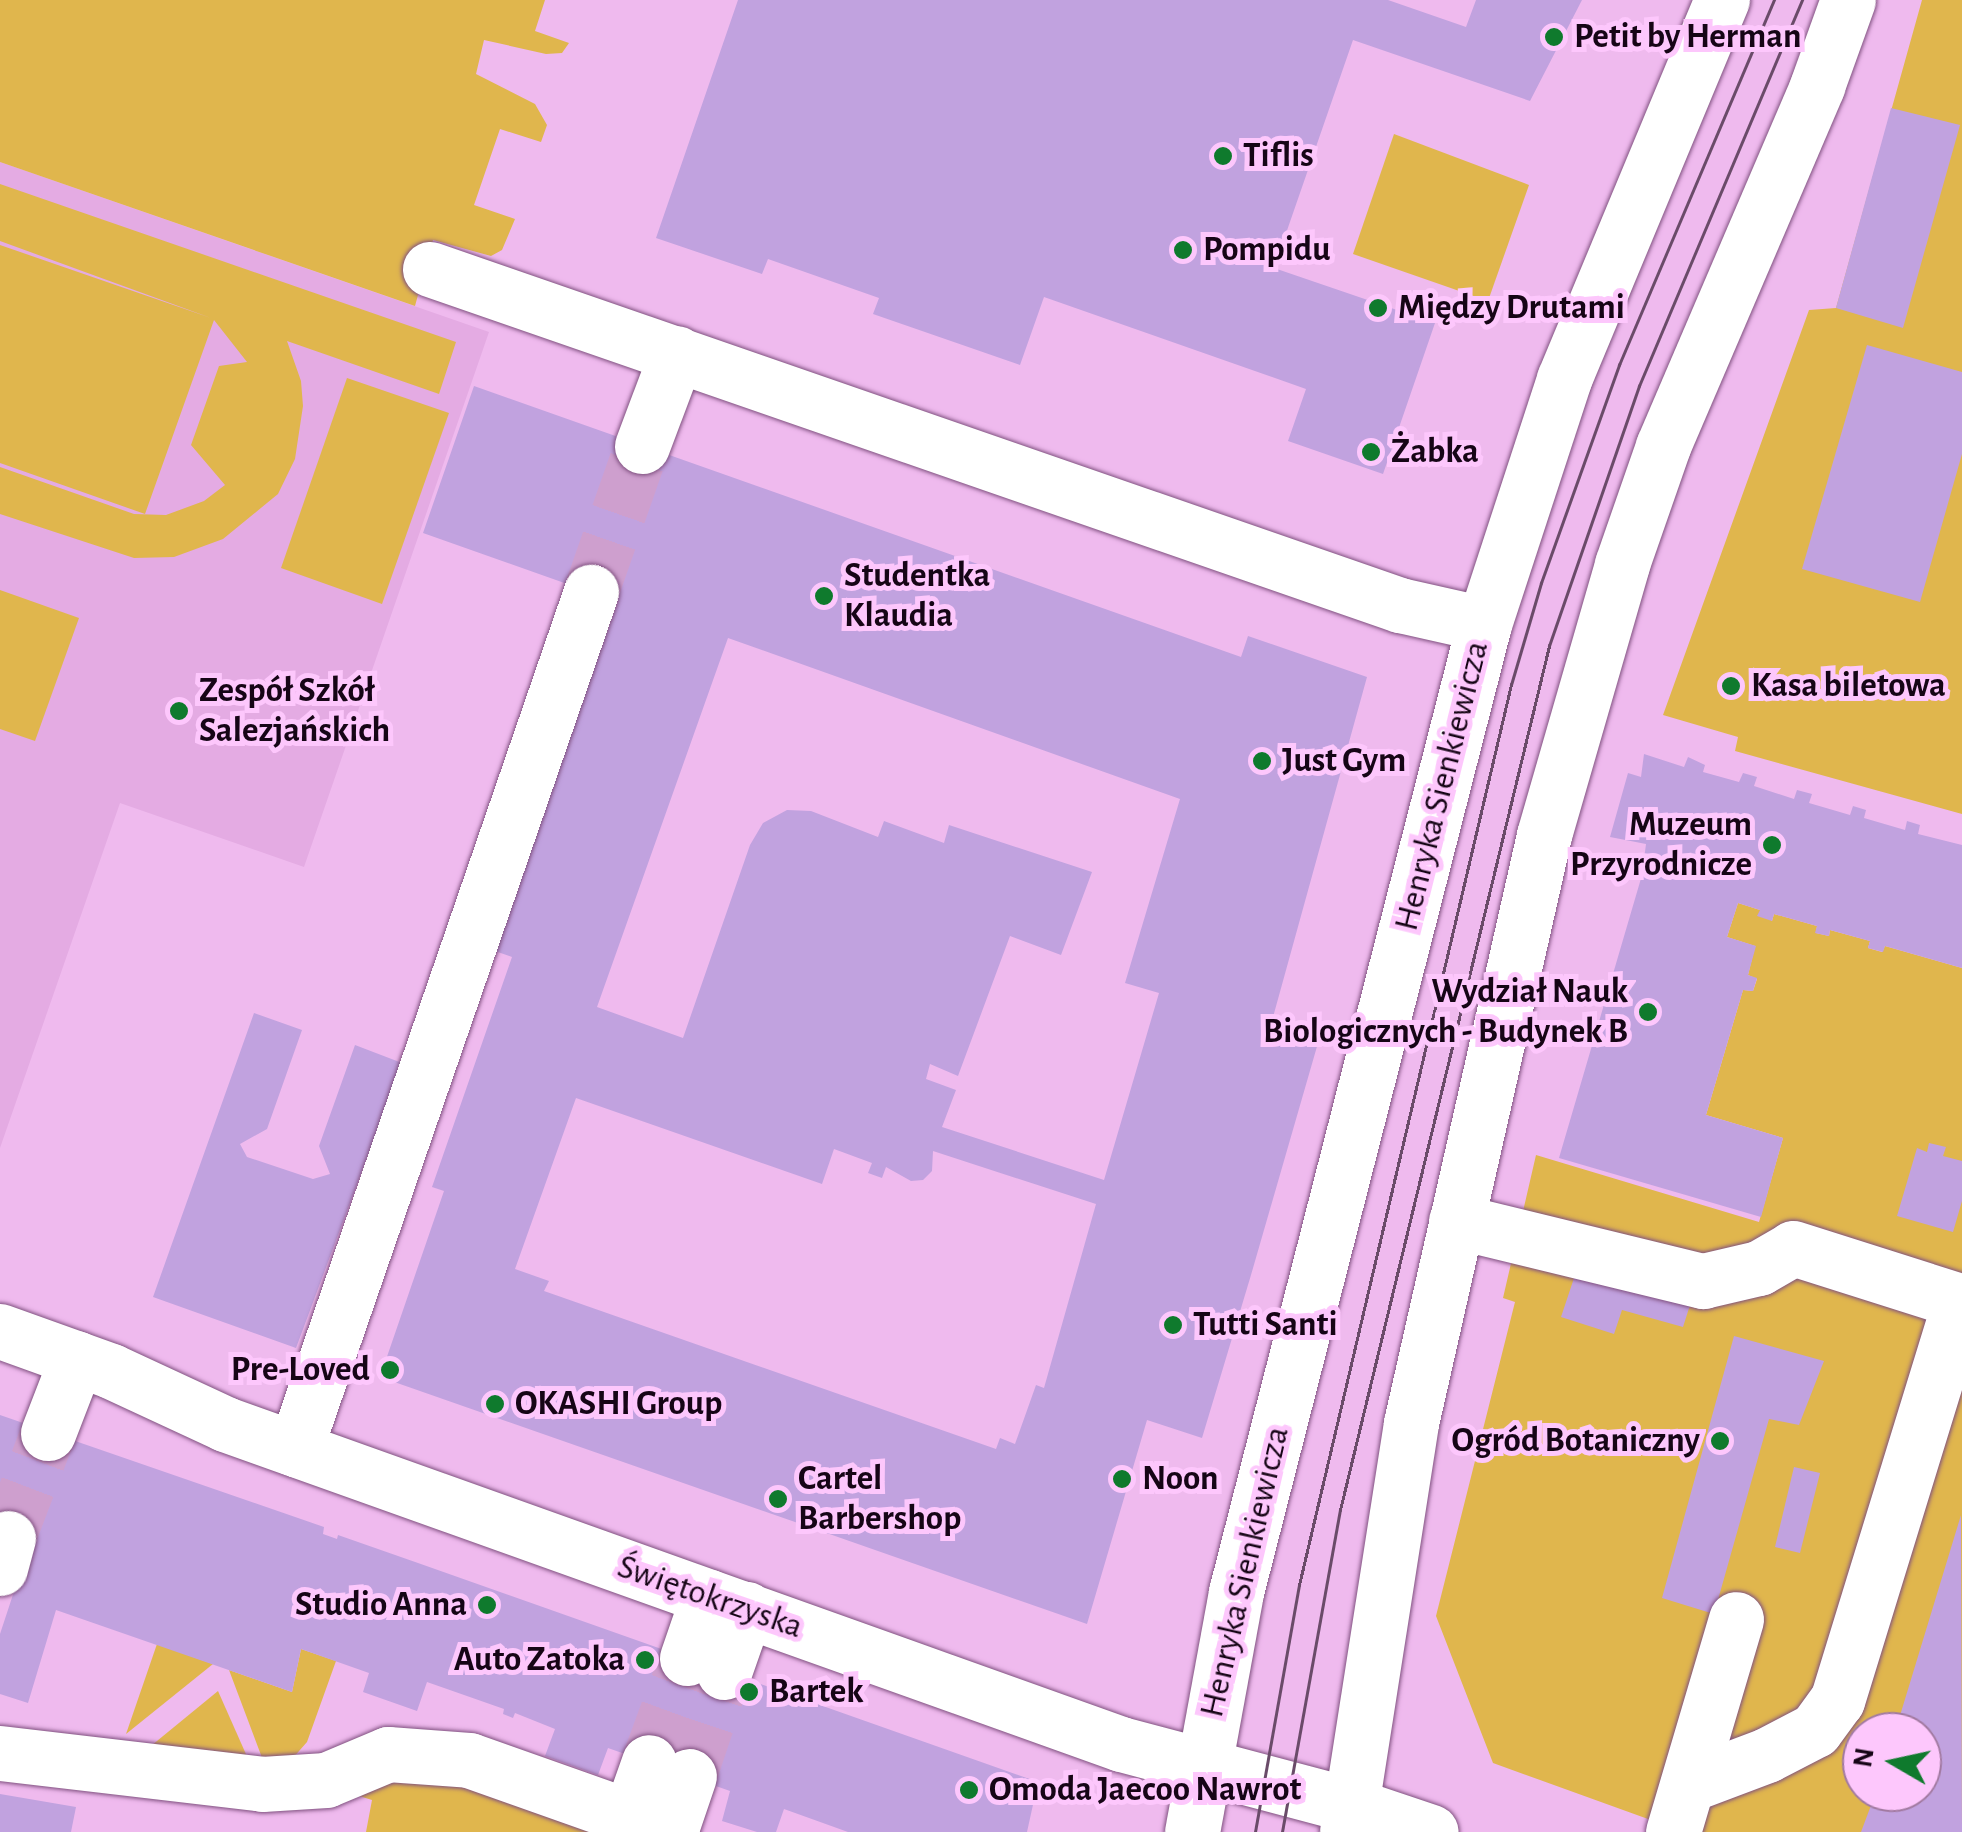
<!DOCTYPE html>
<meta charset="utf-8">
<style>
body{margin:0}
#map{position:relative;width:1962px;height:1832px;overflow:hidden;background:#efbaee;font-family:"Alegreya Sans",sans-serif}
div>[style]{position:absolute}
.built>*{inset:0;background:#e4abe3}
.green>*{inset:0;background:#e0b64d}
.building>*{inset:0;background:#c1a2df}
.minor-tunnel>*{height:55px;margin-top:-27.5px;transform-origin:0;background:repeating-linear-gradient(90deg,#ce9fce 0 55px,transparent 0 83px)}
.roads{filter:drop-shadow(0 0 2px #805180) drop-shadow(0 0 2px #805180)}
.minor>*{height:55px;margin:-27.5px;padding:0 27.5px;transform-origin:27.5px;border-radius:27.5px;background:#fff}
.tram>*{height:2.5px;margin:-1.25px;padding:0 1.25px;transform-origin:1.25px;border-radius:1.25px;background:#6a4b69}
.dots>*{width:28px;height:28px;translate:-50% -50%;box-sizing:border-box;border:5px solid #fdc7fc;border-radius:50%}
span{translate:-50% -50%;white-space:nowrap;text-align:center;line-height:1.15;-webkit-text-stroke:10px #fdc7fc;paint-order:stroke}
.poi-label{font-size:35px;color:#160516;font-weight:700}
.left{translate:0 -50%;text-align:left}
.right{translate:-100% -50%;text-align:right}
.street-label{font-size:35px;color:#160516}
.north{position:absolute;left:1842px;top:1712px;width:100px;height:100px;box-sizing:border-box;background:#fdc7fc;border:2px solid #a179a0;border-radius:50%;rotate:279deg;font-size:28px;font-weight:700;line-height:40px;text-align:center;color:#160516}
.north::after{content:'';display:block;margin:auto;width:35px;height:45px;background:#0f7a2d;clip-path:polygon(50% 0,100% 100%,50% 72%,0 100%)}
</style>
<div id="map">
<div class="built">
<i style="clip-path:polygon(0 162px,489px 332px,304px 867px,120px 803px,0 1148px)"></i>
</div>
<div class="green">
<i style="clip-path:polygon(0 0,545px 0,535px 31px,569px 43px,562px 53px,546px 54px,484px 40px,476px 74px,535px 104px,547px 125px,541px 142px,500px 129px,474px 205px,515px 219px,502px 250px,491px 256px,433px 240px,415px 306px,0 162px)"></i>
<i style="clip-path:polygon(1922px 0,1962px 0,1962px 814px,1735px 751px,1738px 737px,1663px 715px,1809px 310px,1836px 308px)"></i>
<i style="clip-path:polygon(1394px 134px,1529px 185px,1488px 301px,1353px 254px)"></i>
<i style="clip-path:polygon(0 184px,456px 342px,439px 394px,287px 341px,301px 381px,303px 406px,295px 459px,278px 494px,223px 539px,174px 557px,134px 558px,0 514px,0 467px,134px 514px,166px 515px,204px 501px,225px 485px,191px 445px,219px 366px,247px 362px,214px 320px,145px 514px,0 463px,0 245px,211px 318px,0 241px)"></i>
<i style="clip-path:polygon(347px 378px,449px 413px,382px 604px,281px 568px)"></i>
<i style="clip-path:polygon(0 590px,79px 618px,35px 741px,0 729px)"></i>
<i style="clip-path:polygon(evenodd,1738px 903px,1760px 910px,1772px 921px,1774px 914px,1817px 926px,1816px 933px,1829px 936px,1830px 930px,1870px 941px,1868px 948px,1882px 952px,1885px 946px,1962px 968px,1962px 1832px,1684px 1832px,1493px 1763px,1436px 1616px,1515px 1302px,1503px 1298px,1536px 1155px,1759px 1222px,1783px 1138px,1706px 1115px,1743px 990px,1753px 991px,1757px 979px,1748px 975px,1755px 946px,1727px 937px,1738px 903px,1862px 1732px,1922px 1732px,1922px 1792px,1862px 1792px,1862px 1732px)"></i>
<i style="clip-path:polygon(157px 1644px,213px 1664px,126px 1734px)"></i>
<i style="clip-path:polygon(301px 1649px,336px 1661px,307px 1742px,292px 1759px,264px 1763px,229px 1670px,292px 1692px)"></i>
<i style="clip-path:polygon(218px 1691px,249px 1761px,146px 1750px)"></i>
<i style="clip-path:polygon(418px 1772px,614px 1832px,366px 1832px,372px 1800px,343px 1791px)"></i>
</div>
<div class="building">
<i style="clip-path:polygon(738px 0,1388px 0,1466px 27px,1476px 0,1582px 0,1530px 101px,1353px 40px,1274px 268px,1435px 323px,1383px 474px,1288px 441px,1306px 389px,1044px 297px,1020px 365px,873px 314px,879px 298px,768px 259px,762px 274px,656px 238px)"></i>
<i style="clip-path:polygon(1891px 108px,1960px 125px,1903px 328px,1836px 308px)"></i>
<i style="clip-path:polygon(1867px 345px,1962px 372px,1962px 454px,1920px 602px,1802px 569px)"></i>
<i style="clip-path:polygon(evenodd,474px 386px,1241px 657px,1248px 636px,1367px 677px,1270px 1028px,1318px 1043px,1251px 1275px,1202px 1438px,1147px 1420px,1087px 1624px,380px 1377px,444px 1191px,432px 1187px,512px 957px,492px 950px,618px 602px,423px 533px,474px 386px,728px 638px,1180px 799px,1125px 983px,1159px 993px,1104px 1180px,942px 1127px,956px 1090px,926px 1079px,930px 1064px,958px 1076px,1010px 936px,1061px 955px,1092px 872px,949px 825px,944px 843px,884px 821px,878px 837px,811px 811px,787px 810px,763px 823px,750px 845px,683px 1038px,597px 1007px,728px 638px,474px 386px,576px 1098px,822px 1184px,834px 1149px,872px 1163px,868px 1173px,882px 1178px,886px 1167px,911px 1181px,923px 1180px,932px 1171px,933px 1151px,1096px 1204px,1044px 1388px,1036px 1385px,1015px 1444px,1000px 1438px,996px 1449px,544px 1291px,549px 1281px,515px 1269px,576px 1098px)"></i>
<i style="clip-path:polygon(1724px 675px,1744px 681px,1740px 697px,1718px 691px)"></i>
<i style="clip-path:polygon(1644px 754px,1684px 767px,1688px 757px,1705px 765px,1703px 772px,1739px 782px,1743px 773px,1757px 777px,1754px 786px,1794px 799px,1797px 790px,1812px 794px,1809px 803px,1850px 815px,1853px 806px,1866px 810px,1864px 818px,1905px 830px,1907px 821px,1920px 825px,1918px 834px,1962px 845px,1962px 968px,1885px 946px,1883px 952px,1868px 948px,1870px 941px,1830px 930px,1829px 936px,1815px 933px,1817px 926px,1774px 914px,1772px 921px,1757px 916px,1760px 910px,1738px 903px,1727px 937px,1756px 946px,1748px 975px,1757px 978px,1753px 991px,1743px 990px,1706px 1115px,1783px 1138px,1761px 1217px,1559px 1158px,1642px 875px,1646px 844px,1610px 837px,1628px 773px,1641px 777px)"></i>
<i style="clip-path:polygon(254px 1013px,302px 1030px,267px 1129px,240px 1144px,247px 1157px,313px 1179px,330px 1174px,319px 1146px,355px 1045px,402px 1063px,296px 1348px,153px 1297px)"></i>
<i style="clip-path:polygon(1929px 1143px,1946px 1147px,1943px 1156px,1962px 1161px,1962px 1201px,1953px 1232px,1897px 1216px,1917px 1148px,1927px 1152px)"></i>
<i style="clip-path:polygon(1576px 1272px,1691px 1302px,1683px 1327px,1622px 1310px,1614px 1334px,1561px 1317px)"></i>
<i style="clip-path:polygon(1734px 1336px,1824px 1361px,1799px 1425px,1769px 1419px,1714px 1614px,1662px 1598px)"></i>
<i style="clip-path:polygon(0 1415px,324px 1527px,323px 1534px,337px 1539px,338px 1535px,418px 1563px,1038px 1782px,1027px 1832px,848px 1832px,784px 1809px,776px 1832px,757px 1832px,722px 1821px,730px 1791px,608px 1748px,598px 1775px,545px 1756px,555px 1729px,515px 1713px,513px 1718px,503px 1714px,504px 1709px,427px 1682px,417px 1711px,363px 1692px,369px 1673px,301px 1649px,292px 1692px,56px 1610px,28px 1703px,0 1694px,0 1634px,29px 1546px,0 1535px)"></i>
<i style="clip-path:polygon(1794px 1467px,1820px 1473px,1800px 1553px,1775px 1547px)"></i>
<i style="clip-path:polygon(1961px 1515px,1962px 1832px,1861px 1832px,1876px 1792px,1922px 1792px,1922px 1732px,1895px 1732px)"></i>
<i style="clip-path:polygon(0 1794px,76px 1807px,71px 1832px,0 1832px)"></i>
</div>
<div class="minor-tunnel">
<i style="left:591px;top:592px;width:155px;rotate:-70.7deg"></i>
<i style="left:8px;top:1538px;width:112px;rotate:-69.1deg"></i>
<i style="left:649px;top:1762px;width:111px;rotate:-69.9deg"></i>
<i style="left:689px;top:1776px;width:110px;rotate:-71.4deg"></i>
</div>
<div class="roads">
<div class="minor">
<i style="left:430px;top:269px;width:1027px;rotate:19.11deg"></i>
<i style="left:1400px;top:605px;width:86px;rotate:12.7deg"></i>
<i style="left:642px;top:446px;width:99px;rotate:-69.4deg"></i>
<i style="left:1456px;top:1221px;width:254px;rotate:13.7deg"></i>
<i style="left:1703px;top:1281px;width:57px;rotate:-13.1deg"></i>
<i style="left:1759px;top:1268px;width:39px;rotate:-30deg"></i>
<i style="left:1793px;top:1248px;width:175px;rotate:17.6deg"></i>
<i style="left:1960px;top:1301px;width:418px;rotate:107.1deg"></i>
<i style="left:1837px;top:1700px;width:37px;rotate:126deg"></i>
<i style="left:1815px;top:1730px;width:54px;rotate:152.5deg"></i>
<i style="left:1767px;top:1755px;width:85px;rotate:159.4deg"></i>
<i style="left:0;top:1331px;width:118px;rotate:19.8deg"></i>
<i style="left:111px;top:1371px;width:126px;rotate:24.9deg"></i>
<i style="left:225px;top:1424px;width:951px;rotate:19.65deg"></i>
<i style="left:1121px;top:1744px;width:238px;rotate:14.9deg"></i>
<i style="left:1351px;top:1805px;width:84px;rotate:18.6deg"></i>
<i style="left:48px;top:1433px;width:80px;rotate:-68.9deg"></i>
<i style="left:295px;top:1449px;width:907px;rotate:-70.95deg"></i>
<i style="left:0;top:1568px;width:31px;rotate:-75deg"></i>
<i style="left:687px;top:1658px;width:65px;rotate:-71deg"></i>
<i style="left:724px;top:1672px;width:67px;rotate:-70.8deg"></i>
<i style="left:0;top:1753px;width:264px;rotate:6.7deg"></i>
<i style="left:262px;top:1784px;width:64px;rotate:-3.6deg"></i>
<i style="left:326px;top:1780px;width:67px;rotate:-22.8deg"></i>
<i style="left:388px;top:1754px;width:81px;rotate:4.2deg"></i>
<i style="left:469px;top:1760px;width:215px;rotate:19.5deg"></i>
<i style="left:630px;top:1816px;width:57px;rotate:-70.6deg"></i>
<i style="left:670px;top:1832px;width:59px;rotate:-71.3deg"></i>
<i style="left:1192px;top:1832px;width:244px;rotate:-79.6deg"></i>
<i style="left:1236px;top:1592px;width:999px;rotate:-75.63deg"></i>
<i style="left:1484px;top:624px;width:258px;rotate:-71.9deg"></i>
<i style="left:1564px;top:379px;width:411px;rotate:-67.4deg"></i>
<i style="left:1347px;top:1832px;width:414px;rotate:-81.1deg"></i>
<i style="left:1411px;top:1423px;width:603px;rotate:-77.25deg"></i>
<i style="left:1544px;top:835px;width:282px;rotate:-73.9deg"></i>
<i style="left:1622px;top:564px;width:125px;rotate:-70.8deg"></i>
<i style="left:1663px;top:446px;width:392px;rotate:-66.8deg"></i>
<i style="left:1817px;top:86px;width:91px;rotate:-70.2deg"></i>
<i style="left:1673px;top:1832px;width:222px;rotate:-73.5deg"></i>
</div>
</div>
<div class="tram">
<i style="left:1255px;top:1832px;width:251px;rotate:-79.9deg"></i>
<i style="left:1299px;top:1585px;width:925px;rotate:-76.75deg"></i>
<i style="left:1511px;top:685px;width:106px;rotate:-73.6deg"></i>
<i style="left:1541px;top:583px;width:232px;rotate:-70.3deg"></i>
<i style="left:1619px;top:365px;width:397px;rotate:-67deg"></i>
<i style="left:1282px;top:1832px;width:327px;rotate:-79.8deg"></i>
<i style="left:1340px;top:1510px;width:889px;rotate:-76.4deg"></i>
<i style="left:1549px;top:646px;width:275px;rotate:-70.9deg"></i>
<i style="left:1639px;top:386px;width:419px;rotate:-67.1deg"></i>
</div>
<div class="dots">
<i style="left:1554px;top:37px;background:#0f7a2d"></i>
<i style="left:1223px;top:156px;background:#0f7a2d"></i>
<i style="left:1183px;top:250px;background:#0f7a2d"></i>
<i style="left:1378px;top:308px;background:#0f7a2d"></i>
<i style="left:1371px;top:452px;background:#0f7a2d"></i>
<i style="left:824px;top:596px;background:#0f7a2d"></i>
<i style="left:1731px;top:686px;background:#0f7a2d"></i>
<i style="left:179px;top:711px;background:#0f7a2d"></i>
<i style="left:1262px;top:761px;background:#0f7a2d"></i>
<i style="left:1772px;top:845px;background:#0f7a2d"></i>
<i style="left:1648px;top:1012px;background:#0f7a2d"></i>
<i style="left:1173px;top:1325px;background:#0f7a2d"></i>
<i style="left:390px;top:1370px;background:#0f7a2d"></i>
<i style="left:495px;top:1404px;background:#0f7a2d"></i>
<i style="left:1720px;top:1441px;background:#0f7a2d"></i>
<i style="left:1122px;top:1479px;background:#0f7a2d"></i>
<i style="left:778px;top:1499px;background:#0f7a2d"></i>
<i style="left:487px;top:1605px;background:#0f7a2d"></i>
<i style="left:645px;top:1660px;background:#0f7a2d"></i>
<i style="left:749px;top:1692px;background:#0f7a2d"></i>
<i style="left:969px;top:1790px;background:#0f7a2d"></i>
</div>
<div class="poi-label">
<span class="left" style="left:1574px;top:37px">Petit by Herman</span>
<span class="left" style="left:1243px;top:156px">Tiflis</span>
<span class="left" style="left:1203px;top:250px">Pompidu</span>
<span class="left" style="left:1398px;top:308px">Między Drutami</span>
<span class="left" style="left:1391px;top:452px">Żabka</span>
<span class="left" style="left:844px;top:596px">Studentka<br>Klaudia</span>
<span class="left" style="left:1751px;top:686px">Kasa biletowa</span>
<span class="left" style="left:199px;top:711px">Zespół Szkół<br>Salezjańskich</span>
<span class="left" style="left:1282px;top:761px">Just Gym</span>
<span class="right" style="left:1752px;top:845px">Muzeum<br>Przyrodnicze</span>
<span class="right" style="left:1628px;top:1012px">Wydział Nauk<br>Biologicznych - Budynek B</span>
<span class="left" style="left:1193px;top:1325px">Tutti Santi</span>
<span class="right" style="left:370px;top:1370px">Pre-Loved</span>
<span class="left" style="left:515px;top:1404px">OKASHI Group</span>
<span class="right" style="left:1700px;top:1441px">Ogród Botaniczny</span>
<span class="left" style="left:798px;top:1499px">Cartel<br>Barbershop</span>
<span class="left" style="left:1142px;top:1479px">Noon</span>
<span class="right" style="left:467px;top:1605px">Studio Anna</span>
<span class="right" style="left:625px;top:1660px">Auto Zatoka</span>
<span class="left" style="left:769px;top:1692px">Bartek</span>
<span class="left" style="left:989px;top:1790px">Omoda Jaecoo Nawrot</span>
</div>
<div class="street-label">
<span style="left:1442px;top:786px;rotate:-76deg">Henryka Sienkiewicza</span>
<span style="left:1245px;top:1572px;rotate:-77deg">Henryka Sienkiewicza</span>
<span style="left:710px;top:1597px;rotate:19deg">Świętokrzyska</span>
</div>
<div class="north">N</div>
</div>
